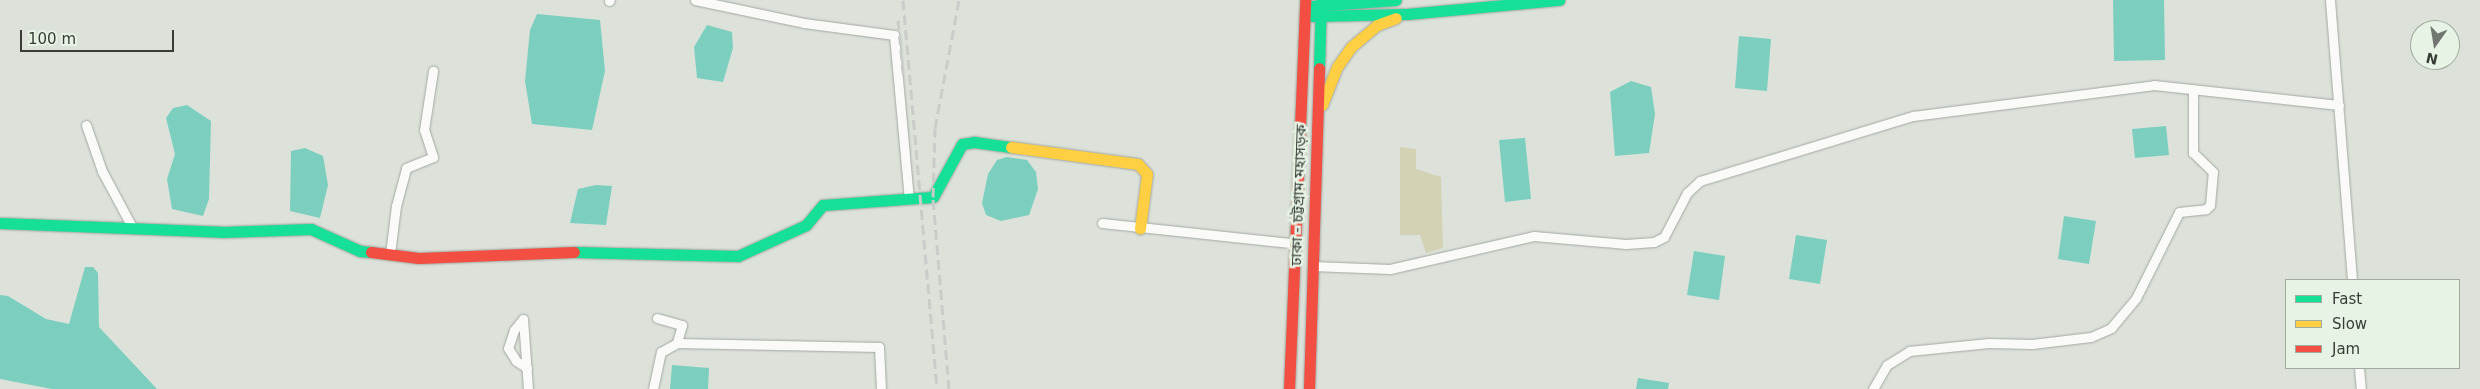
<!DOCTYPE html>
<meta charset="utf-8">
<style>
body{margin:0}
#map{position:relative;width:2480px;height:389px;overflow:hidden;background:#dce2da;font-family:"DejaVu Sans","Noto Sans Bengali",sans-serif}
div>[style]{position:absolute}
.green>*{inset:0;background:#d4d2b4}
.water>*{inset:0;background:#7ccfbf}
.roads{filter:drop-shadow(0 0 1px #a3a8a1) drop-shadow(0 0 1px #a3a8a1)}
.street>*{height:9px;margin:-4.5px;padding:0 4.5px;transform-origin:4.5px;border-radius:4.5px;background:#fafbf9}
.fast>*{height:11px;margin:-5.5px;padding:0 5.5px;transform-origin:5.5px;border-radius:5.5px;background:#16e098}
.slow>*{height:11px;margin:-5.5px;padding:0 5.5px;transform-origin:5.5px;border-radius:5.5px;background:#ffcf43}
.jam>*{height:11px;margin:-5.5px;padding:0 5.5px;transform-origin:5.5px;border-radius:5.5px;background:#f24e42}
.rail>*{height:3px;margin-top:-1.5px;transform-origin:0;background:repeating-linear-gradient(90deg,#caccc9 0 10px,transparent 0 15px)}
span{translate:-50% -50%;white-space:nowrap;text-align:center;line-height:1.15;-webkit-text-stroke:5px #e7f3e4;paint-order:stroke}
.street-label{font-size:15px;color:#383d37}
.legend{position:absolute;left:2285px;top:279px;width:175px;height:90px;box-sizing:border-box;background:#e7f3e4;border:1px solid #a1aa9f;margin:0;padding:6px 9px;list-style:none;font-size:15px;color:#383d37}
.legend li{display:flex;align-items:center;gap:10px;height:25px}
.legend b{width:25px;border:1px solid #a1aa9f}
.north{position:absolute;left:2410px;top:20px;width:50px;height:50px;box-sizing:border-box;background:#e7f3e4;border:1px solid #a1aa9f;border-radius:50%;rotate:193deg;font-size:14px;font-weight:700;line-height:20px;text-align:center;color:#383d37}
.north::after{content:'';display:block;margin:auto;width:18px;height:22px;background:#717770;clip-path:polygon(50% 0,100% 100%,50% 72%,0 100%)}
.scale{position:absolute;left:20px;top:30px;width:154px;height:22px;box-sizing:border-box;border:2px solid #383d37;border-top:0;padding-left:6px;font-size:15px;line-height:18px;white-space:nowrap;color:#383d37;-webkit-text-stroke:4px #e7f3e4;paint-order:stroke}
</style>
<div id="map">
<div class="green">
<i style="clip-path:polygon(1400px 147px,1416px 149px,1416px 169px,1441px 177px,1443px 248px,1426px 253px,1420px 235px,1400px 235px)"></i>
</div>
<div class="water">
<i style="clip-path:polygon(2113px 0,2164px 0,2165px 60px,2114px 61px)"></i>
<i style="clip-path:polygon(537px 14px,600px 20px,605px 71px,592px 130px,532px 124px,525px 81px,530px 30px)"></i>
<i style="clip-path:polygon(707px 25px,732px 32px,733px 48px,723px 82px,697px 78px,694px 47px)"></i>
<i style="clip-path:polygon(1739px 36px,1771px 39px,1767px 91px,1735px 88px)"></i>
<i style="clip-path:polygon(1631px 81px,1651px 87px,1655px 114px,1649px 153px,1615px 156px,1610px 92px)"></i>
<i style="clip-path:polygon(187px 105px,211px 121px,209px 199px,203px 216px,172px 209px,167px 179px,175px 154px,166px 118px,173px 108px)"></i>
<i style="clip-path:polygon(2166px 126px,2169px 155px,2135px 158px,2132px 129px)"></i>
<i style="clip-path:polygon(1525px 138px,1531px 199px,1505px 202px,1499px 140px)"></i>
<i style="clip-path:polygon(305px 148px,323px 156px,328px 185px,320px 218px,290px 211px,291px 151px)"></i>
<i style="clip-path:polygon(1007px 157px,1027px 160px,1036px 172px,1038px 189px,1029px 215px,1001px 221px,986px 215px,982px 203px,988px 174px,997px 160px)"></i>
<i style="clip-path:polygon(596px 185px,612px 186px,606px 225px,570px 223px,578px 189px)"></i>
<i style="clip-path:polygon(2064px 216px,2096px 221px,2089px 264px,2058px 259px)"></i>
<i style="clip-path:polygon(1796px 235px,1827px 240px,1820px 284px,1789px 279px)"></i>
<i style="clip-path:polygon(1694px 251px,1725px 256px,1719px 300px,1687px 295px)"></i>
<i style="clip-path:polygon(85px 267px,93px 267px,98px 273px,99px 327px,157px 389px,52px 389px,0 379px,0 295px,8px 296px,46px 319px,69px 324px)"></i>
<i style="clip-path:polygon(672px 365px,709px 368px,708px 389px,670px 389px)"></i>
<i style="clip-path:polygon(1638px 378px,1669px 383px,1668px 389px,1636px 389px)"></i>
</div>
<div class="roads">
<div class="street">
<i style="left:695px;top:0;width:111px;rotate:11.9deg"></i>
<i style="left:804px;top:23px;width:91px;rotate:7.6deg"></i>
<i style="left:894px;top:35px;width:165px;rotate:84.8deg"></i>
<i style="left:2330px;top:0;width:281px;rotate:85.5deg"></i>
<i style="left:609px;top:1px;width:1px;rotate:-45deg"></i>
<i style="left:86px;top:125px;width:49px;rotate:70.8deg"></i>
<i style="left:102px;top:171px;width:64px;rotate:61.8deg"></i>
<i style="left:1102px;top:223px;width:196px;rotate:6.1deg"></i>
<i style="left:390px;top:254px;width:48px;rotate:-82.9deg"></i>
<i style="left:396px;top:206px;width:39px;rotate:-75deg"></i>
<i style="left:406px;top:168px;width:29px;rotate:-22deg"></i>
<i style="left:433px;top:157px;width:28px;rotate:-108deg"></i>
<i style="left:424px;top:130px;width:60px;rotate:-81.3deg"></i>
<i style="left:1312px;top:266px;width:78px;rotate:2.2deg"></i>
<i style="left:1390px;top:269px;width:148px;rotate:-12.9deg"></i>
<i style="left:1534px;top:236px;width:92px;rotate:5deg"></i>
<i style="left:1626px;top:244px;width:28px;rotate:-4deg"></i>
<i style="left:1654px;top:242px;width:11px;rotate:-27deg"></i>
<i style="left:1664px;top:237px;width:50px;rotate:-62.4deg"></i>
<i style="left:1687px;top:193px;width:18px;rotate:-43deg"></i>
<i style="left:1700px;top:181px;width:223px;rotate:-17deg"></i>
<i style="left:1913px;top:116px;width:243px;rotate:-7.3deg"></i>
<i style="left:2154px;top:85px;width:186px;rotate:6.2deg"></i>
<i style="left:657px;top:318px;width:26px;rotate:16deg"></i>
<i style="left:682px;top:325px;width:19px;rotate:106deg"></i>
<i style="left:523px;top:319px;width:70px;rotate:85.9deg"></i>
<i style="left:523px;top:319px;width:14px;rotate:129deg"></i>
<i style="left:514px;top:330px;width:19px;rotate:108deg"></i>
<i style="left:508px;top:348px;width:15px;rotate:58deg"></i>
<i style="left:516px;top:361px;width:13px;rotate:32deg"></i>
<i style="left:2359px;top:368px;width:21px;rotate:85deg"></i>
<i style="left:653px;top:389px;width:38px;rotate:-78deg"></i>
<i style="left:661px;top:352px;width:18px;rotate:-29deg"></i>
<i style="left:677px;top:343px;width:202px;rotate:1.1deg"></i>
<i style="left:879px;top:347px;width:42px;rotate:87.3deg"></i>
<i style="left:1873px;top:389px;width:28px;rotate:-60deg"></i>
<i style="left:1887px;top:365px;width:26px;rotate:-32deg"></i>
<i style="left:1909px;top:351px;width:80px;rotate:-5.7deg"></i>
<i style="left:1989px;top:343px;width:43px;rotate:1.3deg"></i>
<i style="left:2032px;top:344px;width:59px;rotate:-6.8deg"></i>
<i style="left:2091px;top:337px;width:22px;rotate:-24deg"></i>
<i style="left:2111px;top:328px;width:39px;rotate:-50deg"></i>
<i style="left:2136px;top:298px;width:96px;rotate:-63.4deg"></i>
<i style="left:2179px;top:212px;width:27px;rotate:-6deg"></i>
<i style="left:2206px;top:209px;width:6px;rotate:-45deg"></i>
<i style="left:2210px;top:205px;width:33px;rotate:-85deg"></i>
<i style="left:2213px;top:172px;width:28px;rotate:-136deg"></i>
<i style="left:2193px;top:153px;width:64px;rotate:-90deg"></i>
</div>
<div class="fast">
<i style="left:1312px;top:6px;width:84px;rotate:-4.1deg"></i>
<i style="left:1312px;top:16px;width:95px;rotate:-1.2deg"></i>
<i style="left:1407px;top:14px;width:153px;rotate:-5.3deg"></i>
<i style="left:1319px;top:68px;width:68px;rotate:-88.3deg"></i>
<i style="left:0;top:223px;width:221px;rotate:2.3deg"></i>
<i style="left:221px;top:232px;width:90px;rotate:-1.9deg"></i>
<i style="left:311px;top:229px;width:54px;rotate:24.2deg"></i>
<i style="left:360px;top:251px;width:11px;rotate:5deg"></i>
<i style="left:574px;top:252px;width:164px;rotate:1.4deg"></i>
<i style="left:738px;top:256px;width:75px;rotate:-24.5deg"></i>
<i style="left:806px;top:225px;width:26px;rotate:-50deg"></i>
<i style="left:823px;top:205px;width:110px;rotate:-4.2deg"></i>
<i style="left:933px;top:197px;width:60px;rotate:-61.3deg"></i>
<i style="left:962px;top:144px;width:12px;rotate:-9deg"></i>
<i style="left:974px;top:142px;width:37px;rotate:8deg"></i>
</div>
<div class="slow">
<i style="left:1322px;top:105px;width:41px;rotate:-68.5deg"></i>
<i style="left:1337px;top:67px;width:24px;rotate:-55deg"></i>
<i style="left:1351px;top:47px;width:34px;rotate:-40deg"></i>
<i style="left:1377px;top:25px;width:20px;rotate:-20deg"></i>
<i style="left:1011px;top:147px;width:128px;rotate:7.6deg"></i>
<i style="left:1138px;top:164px;width:13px;rotate:48deg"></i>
<i style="left:1147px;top:174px;width:55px;rotate:97.3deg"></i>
</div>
<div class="jam">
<i style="left:371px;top:252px;width:48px;rotate:7.1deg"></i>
<i style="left:419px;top:258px;width:155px;rotate:-2.2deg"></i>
<i style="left:1289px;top:389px;width:389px;rotate:-87.6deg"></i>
<i style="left:1309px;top:389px;width:321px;rotate:-88.2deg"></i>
</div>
</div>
<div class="rail">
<i style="left:903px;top:0;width:390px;rotate:85deg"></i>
<i style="left:898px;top:20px;width:53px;rotate:84.6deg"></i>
<i style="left:949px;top:389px;width:193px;rotate:-94.8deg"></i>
<i style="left:933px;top:197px;width:69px;rotate:-88.3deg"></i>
<i style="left:935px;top:128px;width:130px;rotate:-79.4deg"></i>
</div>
<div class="street-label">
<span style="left:1299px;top:195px;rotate:-88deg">ঢাকা - চট্টগ্রাম মহাসড়ক</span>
</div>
<ul class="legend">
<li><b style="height:6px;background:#16e098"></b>Fast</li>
<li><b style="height:6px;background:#ffcf43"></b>Slow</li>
<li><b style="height:6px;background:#f24e42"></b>Jam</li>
</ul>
<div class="north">N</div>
<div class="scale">100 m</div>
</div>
